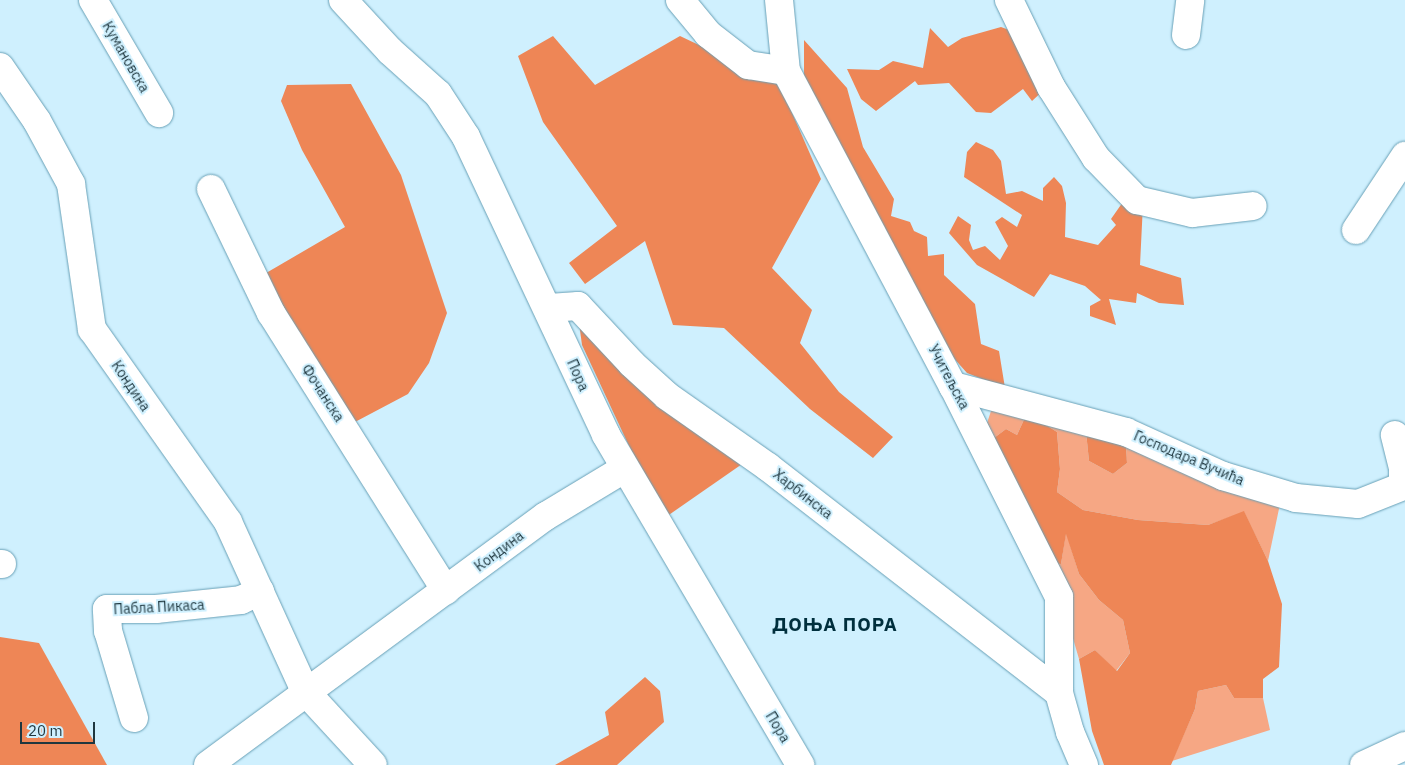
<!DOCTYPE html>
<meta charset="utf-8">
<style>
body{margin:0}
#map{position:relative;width:1405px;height:765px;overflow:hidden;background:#cff0fe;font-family:"IBM Plex Sans",sans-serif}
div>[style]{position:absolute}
.green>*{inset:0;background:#f6a784}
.forest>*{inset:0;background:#ee8656}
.roads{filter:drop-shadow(0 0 1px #68a0b6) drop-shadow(0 0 1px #68a0b6)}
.minor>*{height:28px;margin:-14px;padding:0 14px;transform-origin:14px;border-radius:14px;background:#fff}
span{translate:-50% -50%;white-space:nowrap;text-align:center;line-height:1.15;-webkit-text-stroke:4px #cff0fe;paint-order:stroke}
.street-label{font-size:14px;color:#1f373f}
.district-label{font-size:19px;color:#002f3d;font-weight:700;letter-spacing:1px}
.scale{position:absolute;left:20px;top:722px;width:75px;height:22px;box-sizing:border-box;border:2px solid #1f373f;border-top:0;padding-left:6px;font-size:15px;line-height:18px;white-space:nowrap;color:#1f373f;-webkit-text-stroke:4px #cff0fe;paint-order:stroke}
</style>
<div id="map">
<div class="green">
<i style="clip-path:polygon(998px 406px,1027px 413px,1086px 432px,1089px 461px,1113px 474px,1127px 463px,1126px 445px,1280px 504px,1268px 561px,1244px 512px,1208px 525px,1138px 520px,1083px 510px,1057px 492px,1060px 469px,1057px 432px,1027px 413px,1017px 435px,1006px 429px,994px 438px,987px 423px,991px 411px)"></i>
<i style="clip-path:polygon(1066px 532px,1079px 574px,1099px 600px,1123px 620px,1130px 653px,1116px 671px,1095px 650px,1079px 659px,1051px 563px,1061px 564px)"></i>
<i style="clip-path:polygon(1226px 685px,1234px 698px,1263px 698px,1270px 730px,1172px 761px,1195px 709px,1198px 691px)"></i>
</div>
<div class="forest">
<i style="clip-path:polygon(1001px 27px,1020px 34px,1047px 87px,1032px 101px,1023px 89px,991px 113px,976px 112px,949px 83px,918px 85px,915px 81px,876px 111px,861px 99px,847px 69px,879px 70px,893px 61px,923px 68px,930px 28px,948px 47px,962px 38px)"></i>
<i style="clip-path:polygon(553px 36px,595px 85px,680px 36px,779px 83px,821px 179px,772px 268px,812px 310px,800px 343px,839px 392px,893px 437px,873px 458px,810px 409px,724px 328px,673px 325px,645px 241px,585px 284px,569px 263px,617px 226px,543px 122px,518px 56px)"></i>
<i style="clip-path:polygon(804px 40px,847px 88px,863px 147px,894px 199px,891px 216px,910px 222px,914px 231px,927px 237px,928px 256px,944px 254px,944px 275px,975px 304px,981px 344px,999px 351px,1005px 388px,967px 373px,951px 355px,804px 91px)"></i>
<i style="clip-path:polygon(351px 84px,401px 175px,447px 313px,429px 363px,408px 394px,355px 422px,261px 276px,345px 227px,302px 150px,281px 101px,287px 85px)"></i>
<i style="clip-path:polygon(976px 142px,993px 150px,1001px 161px,1006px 194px,1022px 191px,1043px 201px,1043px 188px,1054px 177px,1062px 186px,1066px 203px,1065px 237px,1098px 245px,1116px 225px,1111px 219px,1125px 199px,1143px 204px,1140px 265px,1181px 278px,1184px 305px,1159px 303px,1137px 293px,1136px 303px,1109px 299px,1116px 325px,1090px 316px,1090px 306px,1101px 300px,1085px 286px,1050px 274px,1034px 297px,977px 265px,949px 233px,958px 216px,971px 225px,969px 240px,973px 250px,985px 246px,1000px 260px,1008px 246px,995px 222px,1002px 217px,1017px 227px,1022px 215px,964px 177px,967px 152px)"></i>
<i style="clip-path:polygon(579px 323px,745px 462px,663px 519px,582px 345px)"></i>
<i style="clip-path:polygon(1027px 413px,1057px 432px,1060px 469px,1057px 492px,1083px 510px,1138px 520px,1208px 525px,1244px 511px,1268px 561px,1282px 604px,1279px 667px,1263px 679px,1263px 698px,1234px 698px,1226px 685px,1198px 691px,1195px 709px,1171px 765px,1104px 765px,1092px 731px,1079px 659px,1095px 650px,1117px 671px,1130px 653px,1123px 620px,1099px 600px,1079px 574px,1066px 534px,1061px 564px,1051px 563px,994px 438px,1006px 429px,1017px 435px)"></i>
<i style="clip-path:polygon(1086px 432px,1126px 445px,1127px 463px,1113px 474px,1089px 461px)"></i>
<i style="clip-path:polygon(0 637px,39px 643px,107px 765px,0 765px)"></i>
<i style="clip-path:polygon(645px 677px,660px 691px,664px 722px,617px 765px,555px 765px,609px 735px,605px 712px)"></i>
</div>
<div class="roads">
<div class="minor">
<i style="left:93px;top:0;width:131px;rotate:59.7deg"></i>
<i style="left:343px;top:0;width:69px;rotate:47.3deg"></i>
<i style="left:390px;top:51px;width:64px;rotate:41.9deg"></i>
<i style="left:438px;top:94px;width:51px;rotate:56.9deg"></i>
<i style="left:466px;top:137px;width:329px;rotate:64.8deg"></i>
<i style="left:606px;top:435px;width:383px;rotate:59.5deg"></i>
<i style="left:680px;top:0;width:44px;rotate:50.5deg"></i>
<i style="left:708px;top:34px;width:51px;rotate:37.8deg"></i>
<i style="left:748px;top:65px;width:38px;rotate:9deg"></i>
<i style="left:779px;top:0;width:71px;rotate:84.4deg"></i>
<i style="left:786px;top:71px;width:357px;rotate:62.1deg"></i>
<i style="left:953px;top:386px;width:236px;rotate:63.3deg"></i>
<i style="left:1059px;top:597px;width:96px;rotate:90deg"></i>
<i style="left:1059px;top:693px;width:41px;rotate:74.2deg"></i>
<i style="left:1070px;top:732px;width:36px;rotate:67deg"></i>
<i style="left:1009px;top:0;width:97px;rotate:64.2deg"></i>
<i style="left:1051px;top:87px;width:84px;rotate:57.6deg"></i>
<i style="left:1096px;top:158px;width:59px;rotate:45.7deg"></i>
<i style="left:1137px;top:200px;width:57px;rotate:13.3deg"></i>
<i style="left:1192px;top:213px;width:61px;rotate:-6.5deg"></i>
<i style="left:1186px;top:35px;width:35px;rotate:-83deg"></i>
<i style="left:0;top:67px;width:65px;rotate:55.6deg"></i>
<i style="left:37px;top:121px;width:72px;rotate:61.6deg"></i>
<i style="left:71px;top:184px;width:147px;rotate:81.8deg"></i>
<i style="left:92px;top:329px;width:236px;rotate:54.8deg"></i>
<i style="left:228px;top:522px;width:186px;rotate:65.5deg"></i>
<i style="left:305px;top:691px;width:100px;rotate:47.4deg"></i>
<i style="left:211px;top:189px;width:138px;rotate:64.2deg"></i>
<i style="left:271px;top:313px;width:328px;rotate:57.8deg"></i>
<i style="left:1356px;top:230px;width:89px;rotate:-56.5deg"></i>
<i style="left:549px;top:308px;width:29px;rotate:-4deg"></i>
<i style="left:578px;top:306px;width:79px;rotate:47deg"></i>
<i style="left:632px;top:364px;width:47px;rotate:42.4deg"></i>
<i style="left:667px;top:396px;width:123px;rotate:35.1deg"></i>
<i style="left:768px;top:467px;width:368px;rotate:37.8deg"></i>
<i style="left:953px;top:386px;width:179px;rotate:14.9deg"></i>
<i style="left:1126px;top:432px;width:107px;rotate:24.4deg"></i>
<i style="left:1223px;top:476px;width:76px;rotate:16.8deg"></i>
<i style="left:1296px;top:498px;width:62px;rotate:5.5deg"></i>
<i style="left:1358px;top:504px;width:48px;rotate:-21.8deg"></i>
<i style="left:1403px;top:486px;width:18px;rotate:-90deg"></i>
<i style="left:1403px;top:468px;width:34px;rotate:-104deg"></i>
<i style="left:0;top:564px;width:2px"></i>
<i style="left:134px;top:718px;width:91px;rotate:-106.6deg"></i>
<i style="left:108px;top:631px;width:22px;rotate:-93deg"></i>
<i style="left:107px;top:609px;width:49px"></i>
<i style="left:156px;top:609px;width:85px;rotate:-6deg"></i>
<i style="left:241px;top:600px;width:21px;rotate:-25deg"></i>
<i style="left:208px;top:765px;width:420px;rotate:-36.4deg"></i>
<i style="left:546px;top:516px;width:91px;rotate:-31.1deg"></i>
<i style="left:1364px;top:765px;width:45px;rotate:-24.9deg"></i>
</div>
</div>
<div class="street-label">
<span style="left:126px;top:57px;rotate:60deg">Кумановска</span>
<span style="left:578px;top:375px;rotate:66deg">Пора</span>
<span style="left:949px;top:377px;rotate:62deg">Учитељска</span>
<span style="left:131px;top:386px;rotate:56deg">Кондина</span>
<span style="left:323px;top:393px;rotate:57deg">Фочанска</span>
<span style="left:1189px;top:458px;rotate:23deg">Господара Вучића</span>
<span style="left:803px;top:494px;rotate:38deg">Харбинска</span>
<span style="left:499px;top:551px;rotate:-37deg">Кондина</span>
<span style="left:159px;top:607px;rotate:-3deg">Пабла Пикаса</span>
<span style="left:778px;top:727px;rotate:59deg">Пора</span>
</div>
<div class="district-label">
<span style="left:835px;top:625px">ДОЊА ПОРА</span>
</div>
<div class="scale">20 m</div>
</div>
